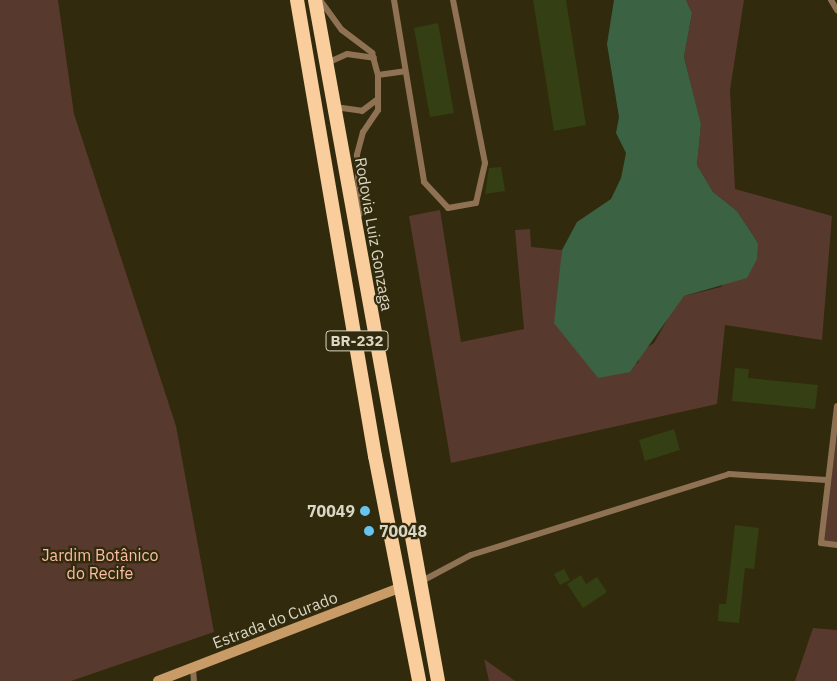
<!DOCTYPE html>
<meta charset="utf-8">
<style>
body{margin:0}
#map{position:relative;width:837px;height:681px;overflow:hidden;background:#312a0c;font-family:"IBM Plex Sans",sans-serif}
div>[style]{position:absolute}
.green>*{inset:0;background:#58392d}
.water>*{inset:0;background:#3b6343}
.building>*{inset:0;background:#344013}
.service>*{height:6px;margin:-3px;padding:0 3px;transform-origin:3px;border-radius:3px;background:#8f7253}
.secondary>*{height:10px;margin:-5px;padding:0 5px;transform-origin:5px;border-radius:5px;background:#c99b67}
.trunk>*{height:14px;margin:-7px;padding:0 7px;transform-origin:7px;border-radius:7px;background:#f9cd9c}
.dots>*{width:14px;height:14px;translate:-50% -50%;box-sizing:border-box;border:2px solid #312a0c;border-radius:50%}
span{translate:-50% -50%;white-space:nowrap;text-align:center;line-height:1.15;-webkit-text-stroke:4.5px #312a0c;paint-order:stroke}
.shield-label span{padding:1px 4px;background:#312a0c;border:1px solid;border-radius:4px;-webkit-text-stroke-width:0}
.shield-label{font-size:15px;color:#dbd7c7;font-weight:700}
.street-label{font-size:16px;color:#dbd7c7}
.poi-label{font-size:16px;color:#dbd7c7;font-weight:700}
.right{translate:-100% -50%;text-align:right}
.left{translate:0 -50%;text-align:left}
.park-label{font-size:16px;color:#fbbda6}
</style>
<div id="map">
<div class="green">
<i style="clip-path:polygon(0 0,58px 0,74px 114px,176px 426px,214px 632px,71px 681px,0 681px)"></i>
<i style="clip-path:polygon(686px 0,744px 0,730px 90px,735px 189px,832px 216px,822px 340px,725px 325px,717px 404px,451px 463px,409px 216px,440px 210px,461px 342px,524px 329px,515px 230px,530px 229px,531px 247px,562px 250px,561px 267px,583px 357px,598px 378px,638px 363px,641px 351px,654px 343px,676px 304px,684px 296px,721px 287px,758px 243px,737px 211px,713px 192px,697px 165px,701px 124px,684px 57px,692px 13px)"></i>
<i style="clip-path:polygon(837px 424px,837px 545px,821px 543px)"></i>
<i style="clip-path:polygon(813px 628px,837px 630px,837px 681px,795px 681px)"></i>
<i style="clip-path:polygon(484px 659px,515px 681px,489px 681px)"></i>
</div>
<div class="water">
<i style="clip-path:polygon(614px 0,686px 0,692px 13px,684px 57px,701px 124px,697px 165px,713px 192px,737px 211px,758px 243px,757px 259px,747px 278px,684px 296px,630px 372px,598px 378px,554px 323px,562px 250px,577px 222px,611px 199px,621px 178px,626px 153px,616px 133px,619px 117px,607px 44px)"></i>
</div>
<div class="building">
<i style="clip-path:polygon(533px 0,566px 0,586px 125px,554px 131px)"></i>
<i style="clip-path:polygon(438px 23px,454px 113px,430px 117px,414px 28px)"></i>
<i style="clip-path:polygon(501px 167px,505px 191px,485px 194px,489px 168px)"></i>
<i style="clip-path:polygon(735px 368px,749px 369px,748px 378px,818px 385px,815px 409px,732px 401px)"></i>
<i style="clip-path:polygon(674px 429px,680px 450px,645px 461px,639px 440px)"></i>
<i style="clip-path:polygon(735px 525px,759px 528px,754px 569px,745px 568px,739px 623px,718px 621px,719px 604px,726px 604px)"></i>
<i style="clip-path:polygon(564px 569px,570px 580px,560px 585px,554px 574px)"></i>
<i style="clip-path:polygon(581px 575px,586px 584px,597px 577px,607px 592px,583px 608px,567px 584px)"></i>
</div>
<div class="service">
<i style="left:320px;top:0;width:37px;rotate:54deg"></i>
<i style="left:342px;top:30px;width:38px;rotate:37deg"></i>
<i style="left:372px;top:53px;width:23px;rotate:75deg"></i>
<i style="left:378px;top:75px;width:35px;rotate:90deg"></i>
<i style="left:378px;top:110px;width:27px;rotate:124deg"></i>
<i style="left:363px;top:132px;width:24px;rotate:105deg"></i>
<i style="left:357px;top:155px;width:59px;rotate:87.1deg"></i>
<i style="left:394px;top:0;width:184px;rotate:80.6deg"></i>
<i style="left:424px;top:182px;width:35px;rotate:47deg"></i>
<i style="left:448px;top:208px;width:28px;rotate:-10deg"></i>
<i style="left:476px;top:203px;width:41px;rotate:-77.3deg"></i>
<i style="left:485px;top:163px;width:166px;rotate:-101.1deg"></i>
<i style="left:831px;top:0;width:12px;rotate:59deg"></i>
<i style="left:327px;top:63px;width:22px;rotate:-24deg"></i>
<i style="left:347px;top:54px;width:27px;rotate:8deg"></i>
<i style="left:378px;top:75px;width:27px;rotate:-8deg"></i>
<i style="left:335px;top:107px;width:27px;rotate:8deg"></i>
<i style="left:362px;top:111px;width:20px;rotate:-37deg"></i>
<i style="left:837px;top:406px;width:138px;rotate:96.7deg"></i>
<i style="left:821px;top:543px;width:16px;rotate:7deg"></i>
<i style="left:422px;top:581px;width:55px;rotate:-28deg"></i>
<i style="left:471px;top:555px;width:270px;rotate:-17.4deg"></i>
<i style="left:729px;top:474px;width:98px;rotate:3.5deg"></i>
<i style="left:193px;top:668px;width:13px;rotate:86deg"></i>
</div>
<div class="secondary">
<i style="left:158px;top:681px;width:261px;rotate:-21.1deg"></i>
</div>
<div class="trunk">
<i style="left:297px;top:0;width:463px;rotate:80.3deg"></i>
<i style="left:375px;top:456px;width:229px;rotate:78.9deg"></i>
<i style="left:315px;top:0;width:692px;rotate:79.76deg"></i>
</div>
<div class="dots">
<i style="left:365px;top:511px;background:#66c4ef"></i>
<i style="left:369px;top:531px;background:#66c4ef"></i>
</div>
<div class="shield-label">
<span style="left:357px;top:341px">BR-232</span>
</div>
<div class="street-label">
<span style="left:374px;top:234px;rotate:80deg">Rodovia Luiz Gonzaga</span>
<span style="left:275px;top:620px;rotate:-21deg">Estrada do Curado</span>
</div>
<div class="poi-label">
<span class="right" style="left:355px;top:511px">70049</span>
<span class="left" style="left:379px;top:531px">70048</span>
</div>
<div class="park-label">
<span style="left:100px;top:564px">Jardim Botânico<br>do Recife</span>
</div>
</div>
